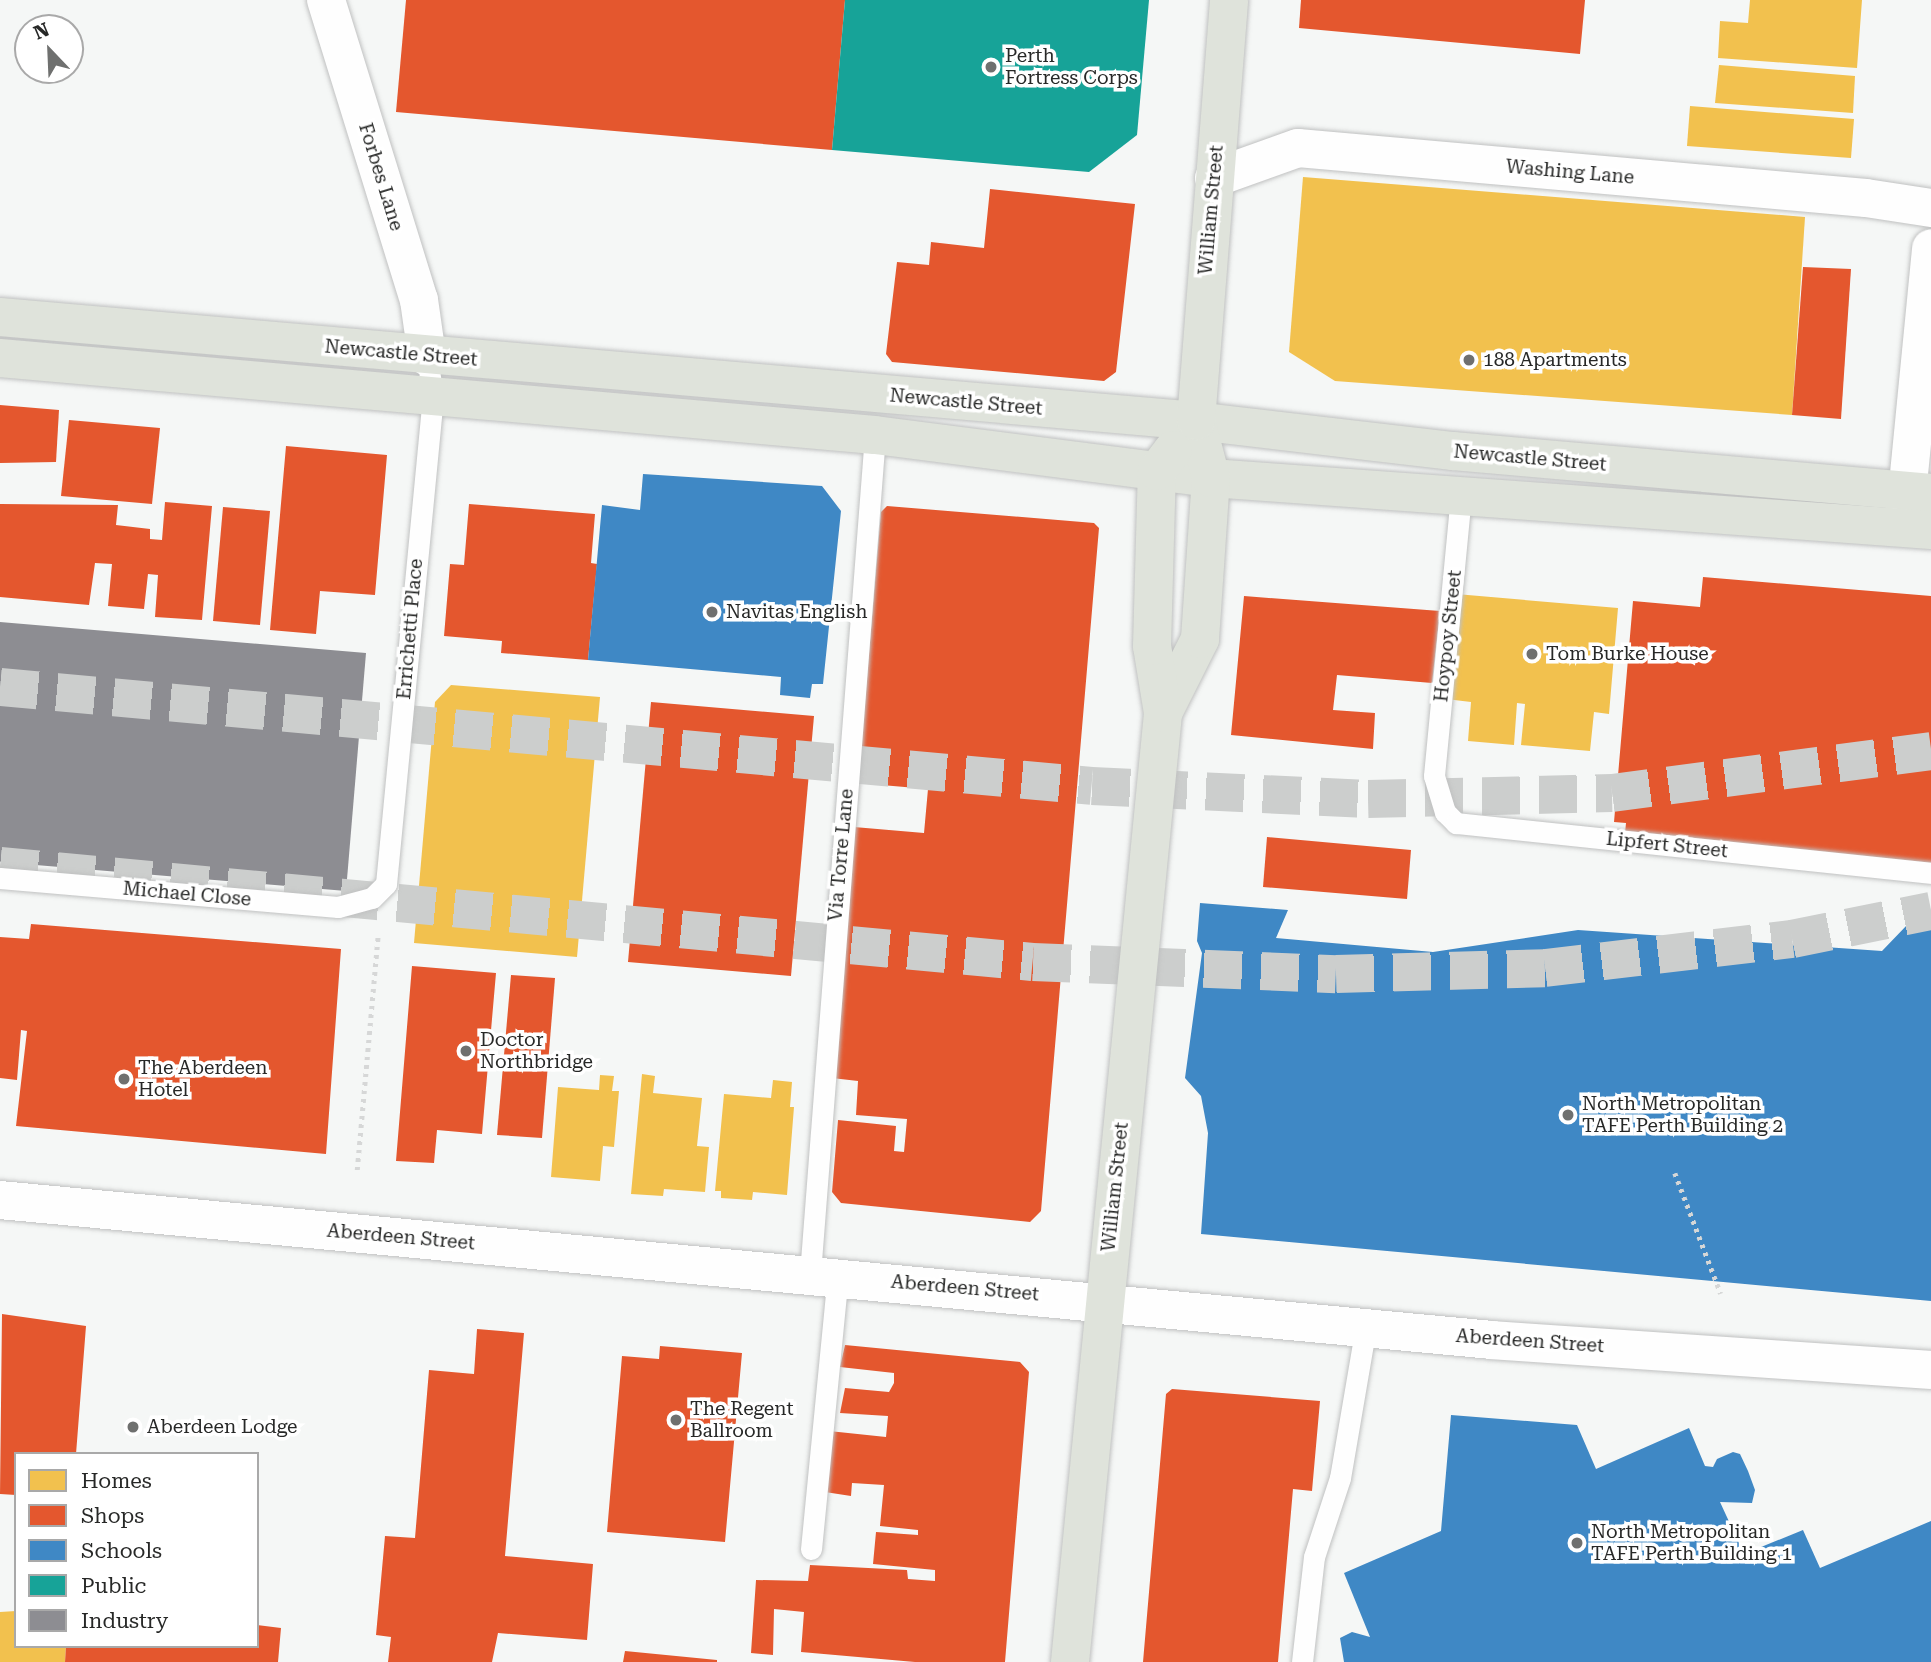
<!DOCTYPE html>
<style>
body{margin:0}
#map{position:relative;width:1931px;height:1662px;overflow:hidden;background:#f5f7f6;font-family:"Roboto Serif",serif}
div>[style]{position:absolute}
.homes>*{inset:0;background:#f2c14e}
.shops>*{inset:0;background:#e4572e}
.schools>*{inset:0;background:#3f88c5}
.public>*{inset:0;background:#17a398}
.industry>*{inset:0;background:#8d8d92}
.motorway-tunnel>*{height:38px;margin-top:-19px;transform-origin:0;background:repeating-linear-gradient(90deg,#cccecd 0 38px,transparent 0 57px)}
.path>*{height:4.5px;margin-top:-2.25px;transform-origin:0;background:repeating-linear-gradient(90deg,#d6d7d7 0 3.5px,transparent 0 8.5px)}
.roads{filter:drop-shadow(0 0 2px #c0c1c1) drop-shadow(0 0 2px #c0c1c1)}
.service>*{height:21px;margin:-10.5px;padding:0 10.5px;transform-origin:10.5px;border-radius:10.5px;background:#fefefe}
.minor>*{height:38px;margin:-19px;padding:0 19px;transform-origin:19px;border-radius:19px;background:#fefefe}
.tertiary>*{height:38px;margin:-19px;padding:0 19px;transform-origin:19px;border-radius:19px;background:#fefefe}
.primary>*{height:38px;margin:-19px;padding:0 19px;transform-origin:19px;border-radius:19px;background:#dfe3db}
.dots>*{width:19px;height:19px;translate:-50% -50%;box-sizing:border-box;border:4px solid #fff;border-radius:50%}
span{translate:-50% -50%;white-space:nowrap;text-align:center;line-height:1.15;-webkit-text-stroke:7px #fff;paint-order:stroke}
.poi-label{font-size:19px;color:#272827}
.left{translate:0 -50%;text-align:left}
.street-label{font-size:19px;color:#272827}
.legend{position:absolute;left:14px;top:1452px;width:245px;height:196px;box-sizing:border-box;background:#fff;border:2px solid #a9a9a9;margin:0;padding:9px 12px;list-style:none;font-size:21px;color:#272827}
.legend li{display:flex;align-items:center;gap:14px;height:35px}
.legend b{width:35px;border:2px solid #a9a9a9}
.north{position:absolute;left:14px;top:14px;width:70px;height:70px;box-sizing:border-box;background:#fff;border:2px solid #a9a9a9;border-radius:50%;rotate:337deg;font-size:19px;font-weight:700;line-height:28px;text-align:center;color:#272827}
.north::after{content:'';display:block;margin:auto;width:24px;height:32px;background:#6f706f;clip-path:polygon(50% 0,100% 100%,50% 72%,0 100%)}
</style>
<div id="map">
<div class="homes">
<i style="clip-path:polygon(1750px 0,1862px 0,1857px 68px,1718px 58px,1720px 21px,1748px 23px)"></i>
<i style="clip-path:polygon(1719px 65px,1855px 76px,1853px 113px,1715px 103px)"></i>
<i style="clip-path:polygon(1690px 106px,1854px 119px,1851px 158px,1687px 146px)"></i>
<i style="clip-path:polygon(1303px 177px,1805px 217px,1792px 415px,1335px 381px,1289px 352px)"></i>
<i style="clip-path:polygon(1456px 594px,1618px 608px,1609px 714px,1594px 712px,1590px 751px,1521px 745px,1525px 704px,1517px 703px,1514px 745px,1468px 741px,1471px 702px,1446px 699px)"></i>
<i style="clip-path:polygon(451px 685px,600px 697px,577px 957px,414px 943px,435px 702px)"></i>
<i style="clip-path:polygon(642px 1074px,655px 1076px,653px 1093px,702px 1098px,697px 1146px,709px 1147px,705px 1192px,664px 1189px,663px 1196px,631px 1194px)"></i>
<i style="clip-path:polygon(600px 1075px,614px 1076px,612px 1091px,619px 1091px,614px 1147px,603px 1146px,600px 1181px,551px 1177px,558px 1087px,599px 1090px)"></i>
<i style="clip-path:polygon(773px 1080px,792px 1082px,790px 1107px,794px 1107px,787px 1195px,753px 1192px,752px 1200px,721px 1198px,721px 1191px,715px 1191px,724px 1094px,771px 1098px)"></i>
<i style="clip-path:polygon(16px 1611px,16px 1646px,66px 1646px,65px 1662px,0 1662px,0 1612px)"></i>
</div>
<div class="shops">
<i style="clip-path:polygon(406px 0,845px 0,832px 150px,396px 112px)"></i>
<i style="clip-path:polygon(1301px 0,1585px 0,1580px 54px,1299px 28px)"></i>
<i style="clip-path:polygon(990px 189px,1135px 204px,1116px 372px,1104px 381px,892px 362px,886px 354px,897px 262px,929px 265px,931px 242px,984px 248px)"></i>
<i style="clip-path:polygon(1803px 267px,1851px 269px,1841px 419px,1792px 415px)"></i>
<i style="clip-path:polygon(0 405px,59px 410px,56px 462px,0 463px)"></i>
<i style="clip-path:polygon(69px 420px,160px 428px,152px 504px,61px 496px)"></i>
<i style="clip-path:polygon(286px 446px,387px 455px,375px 595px,320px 591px,316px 634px,270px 630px)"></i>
<i style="clip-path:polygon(165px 502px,212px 506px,202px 620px,155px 617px,158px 575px,148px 574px,144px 609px,108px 606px,112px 564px,95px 563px,89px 605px,0 597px,0 504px,118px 505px,116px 525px,150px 529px,150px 539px,162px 540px)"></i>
<i style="clip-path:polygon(469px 504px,595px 514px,591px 563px,597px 564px,588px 660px,501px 653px,502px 641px,444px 636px,450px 564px,464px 565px)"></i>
<i style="clip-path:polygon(887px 506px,1094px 523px,1099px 528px,1041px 1211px,1030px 1222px,841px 1203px,832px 1192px,838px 1120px,896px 1126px,894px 1151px,904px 1152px,907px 1119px,856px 1115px,858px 1081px,832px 1078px,854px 827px,924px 833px,928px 789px,858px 783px,881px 512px)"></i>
<i style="clip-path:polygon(223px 507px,270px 511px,260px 625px,213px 621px)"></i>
<i style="clip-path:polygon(1703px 577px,1931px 596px,1931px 865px,1625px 833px,1626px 823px,1614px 822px,1633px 601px,1700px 607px)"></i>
<i style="clip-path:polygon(1244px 596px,1440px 611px,1432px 683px,1337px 675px,1333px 710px,1375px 713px,1373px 749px,1231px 735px)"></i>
<i style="clip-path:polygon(651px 702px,814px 716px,791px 976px,628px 962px)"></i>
<i style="clip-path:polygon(1267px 837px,1411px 850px,1407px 899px,1263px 887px)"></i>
<i style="clip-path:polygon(31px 924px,341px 949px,326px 1154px,16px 1126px,27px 1031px,21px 1030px,17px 1080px,0 1078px,0 937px,29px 939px)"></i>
<i style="clip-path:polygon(412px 966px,496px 973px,482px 1134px,437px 1130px,434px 1163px,396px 1161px)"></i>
<i style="clip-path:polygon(511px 975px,555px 978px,542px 1138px,497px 1135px)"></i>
<i style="clip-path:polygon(2px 1314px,86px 1326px,76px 1454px,16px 1454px,16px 1495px,0 1494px)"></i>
<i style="clip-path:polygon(477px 1329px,524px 1333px,505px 1556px,593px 1564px,587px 1640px,498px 1633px,492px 1662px,388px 1662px,391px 1637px,376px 1635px,385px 1536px,415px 1538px,429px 1370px,474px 1374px)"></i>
<i style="clip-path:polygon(845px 1345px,1020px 1362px,1029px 1372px,1005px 1662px,915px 1662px,801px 1652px,804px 1612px,774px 1609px,773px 1655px,751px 1653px,756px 1580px,808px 1581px,810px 1565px,907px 1570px,908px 1579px,935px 1581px,935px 1570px,873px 1564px,876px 1532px,918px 1535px,918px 1530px,880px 1526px,884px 1485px,852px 1483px,851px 1496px,825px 1492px,829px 1431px,886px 1437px,888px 1416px,840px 1413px,845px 1388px,889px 1392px,894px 1383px,894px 1373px,840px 1367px)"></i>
<i style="clip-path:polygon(660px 1346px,742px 1353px,725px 1542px,607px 1532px,622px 1356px,659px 1359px)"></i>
<i style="clip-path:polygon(1172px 1389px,1320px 1401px,1312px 1491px,1293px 1489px,1278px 1662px,1143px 1662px,1166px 1394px)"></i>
<i style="clip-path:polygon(257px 1625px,281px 1628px,278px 1662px,65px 1662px,66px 1646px,257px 1646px)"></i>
<i style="clip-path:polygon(625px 1651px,717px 1660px,717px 1662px,623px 1662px)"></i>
</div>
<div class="schools">
<i style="clip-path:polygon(643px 474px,822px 486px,841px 511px,823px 684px,812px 684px,810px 698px,780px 695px,781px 677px,588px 660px,602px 505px,640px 510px)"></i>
<i style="clip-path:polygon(1200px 903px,1288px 910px,1276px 938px,1433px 952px,1578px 930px,1882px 951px,1908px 924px,1931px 930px,1931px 1301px,1201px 1234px,1208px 1133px,1201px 1096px,1185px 1078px,1202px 953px,1197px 941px)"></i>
<i style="clip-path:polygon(1451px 1415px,1577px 1425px,1596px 1469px,1689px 1428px,1705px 1466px,1713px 1467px,1717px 1459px,1733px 1452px,1740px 1454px,1748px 1471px,1755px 1490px,1752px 1503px,1720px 1502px,1744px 1554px,1803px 1530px,1820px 1568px,1931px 1521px,1931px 1662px,1344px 1662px,1340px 1638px,1352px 1632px,1370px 1637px,1344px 1573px,1441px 1531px)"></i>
</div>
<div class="public">
<i style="clip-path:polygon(845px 0,1149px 0,1137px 135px,1089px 172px,832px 150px)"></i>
</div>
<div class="industry">
<i style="clip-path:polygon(0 622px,366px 653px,346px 891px,0 862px)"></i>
</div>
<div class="motorway-tunnel">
<i style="left:0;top:687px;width:1096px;rotate:5.18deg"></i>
<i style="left:1092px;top:786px;width:276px;rotate:2.7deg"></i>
<i style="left:1368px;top:799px;width:244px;rotate:-1.4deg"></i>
<i style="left:1612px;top:793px;width:322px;rotate:-7.5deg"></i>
<i style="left:0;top:866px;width:1037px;rotate:5.31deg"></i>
<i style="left:1033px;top:962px;width:303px;rotate:2.3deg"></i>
<i style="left:1336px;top:974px;width:209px;rotate:-1.6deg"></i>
<i style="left:1545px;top:968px;width:249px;rotate:-6.7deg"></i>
<i style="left:1792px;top:939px;width:142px;rotate:-11.4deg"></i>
</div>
<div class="path">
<i style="left:357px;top:1170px;width:238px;rotate:-84.9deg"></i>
<i style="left:1675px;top:1173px;width:129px;rotate:69.2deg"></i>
</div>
<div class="roads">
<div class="service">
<i style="left:1461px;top:495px;width:282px;rotate:95.5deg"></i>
<i style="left:1434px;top:776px;width:38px;rotate:73deg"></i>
<i style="left:1445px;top:812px;width:16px;rotate:45deg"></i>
<i style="left:1456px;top:823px;width:478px;rotate:6deg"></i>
<i style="left:0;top:878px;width:339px;rotate:4.9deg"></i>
<i style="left:338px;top:907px;width:35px;rotate:-15deg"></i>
<i style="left:372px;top:898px;width:20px;rotate:-45deg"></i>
<i style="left:386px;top:884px;width:488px;rotate:-84.5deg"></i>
<i style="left:433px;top:398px;width:42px;rotate:-98.1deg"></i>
<i style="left:810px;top:1274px;width:842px;rotate:-85.57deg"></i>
<i style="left:811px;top:1549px;width:274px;rotate:-84.4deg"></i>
<i style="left:1302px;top:1662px;width:106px;rotate:-83.5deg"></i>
<i style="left:1314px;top:1557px;width:83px;rotate:-71.8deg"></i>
<i style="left:1340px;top:1478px;width:154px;rotate:-80.3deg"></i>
</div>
<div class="minor">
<i style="left:326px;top:0;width:314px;rotate:72.8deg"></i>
<i style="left:419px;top:300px;width:57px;rotate:81.9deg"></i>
<i style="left:1214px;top:178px;width:89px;rotate:-19.7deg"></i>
<i style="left:1298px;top:148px;width:570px;rotate:5.03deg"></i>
<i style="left:1866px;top:198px;width:66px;rotate:8.7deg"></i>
<i style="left:1904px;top:525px;width:278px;rotate:-84.4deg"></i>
</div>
<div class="tertiary">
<i style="left:0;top:1200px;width:1498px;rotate:5.36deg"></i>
<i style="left:1491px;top:1340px;width:441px;rotate:3.9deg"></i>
</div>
<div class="primary">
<i style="left:0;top:317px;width:1201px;rotate:4.97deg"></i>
<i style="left:1196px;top:421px;width:259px;rotate:6.7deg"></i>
<i style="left:1453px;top:451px;width:480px;rotate:5deg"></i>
<i style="left:0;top:358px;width:878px;rotate:5.03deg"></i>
<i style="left:875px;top:435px;width:339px;rotate:7.3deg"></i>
<i style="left:1211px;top:478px;width:722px;rotate:4.13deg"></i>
<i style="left:1163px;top:713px;width:83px;rotate:-63.4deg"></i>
<i style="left:1200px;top:639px;width:161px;rotate:-86.1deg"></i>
<i style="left:1211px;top:478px;width:59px;rotate:-104.7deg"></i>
<i style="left:1196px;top:421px;width:422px;rotate:-85.5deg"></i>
<i style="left:1070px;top:1662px;width:954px;rotate:-84.4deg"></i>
<i style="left:1163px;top:713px;width:68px;rotate:-99.3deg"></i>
<i style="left:1152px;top:646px;width:175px;rotate:-88.4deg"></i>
<i style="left:1157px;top:471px;width:26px;rotate:-53deg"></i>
</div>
</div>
<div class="dots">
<i style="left:991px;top:67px;background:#6f706f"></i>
<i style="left:1469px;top:360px;background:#6f706f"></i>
<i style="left:712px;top:612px;background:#6f706f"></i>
<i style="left:1532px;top:654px;background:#6f706f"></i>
<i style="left:466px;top:1051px;background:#6f706f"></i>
<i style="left:124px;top:1079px;background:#6f706f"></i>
<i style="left:1568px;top:1115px;background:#6f706f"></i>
<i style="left:676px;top:1420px;background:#6f706f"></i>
<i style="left:133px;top:1427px;background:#6f706f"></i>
<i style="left:1577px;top:1543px;background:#6f706f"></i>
</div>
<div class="poi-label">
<span class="left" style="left:1005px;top:67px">Perth<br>Fortress Corps</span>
<span class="left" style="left:1483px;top:360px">188 Apartments</span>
<span class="left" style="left:726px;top:612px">Navitas English</span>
<span class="left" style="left:1546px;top:654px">Tom Burke House</span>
<span class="left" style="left:480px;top:1051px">Doctor<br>Northbridge</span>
<span class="left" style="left:138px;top:1079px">The Aberdeen<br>Hotel</span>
<span class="left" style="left:1582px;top:1115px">North Metropolitan<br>TAFE Perth Building 2</span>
<span class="left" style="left:690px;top:1420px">The Regent<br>Ballroom</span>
<span class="left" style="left:147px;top:1427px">Aberdeen Lodge</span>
<span class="left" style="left:1591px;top:1543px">North Metropolitan<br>TAFE Perth Building 1</span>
</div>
<div class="street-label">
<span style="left:1570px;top:172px;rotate:5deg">Washing Lane</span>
<span style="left:381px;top:177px;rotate:73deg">Forbes Lane</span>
<span style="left:1211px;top:210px;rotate:-85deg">William Street</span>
<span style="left:401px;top:353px;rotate:5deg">Newcastle Street</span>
<span style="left:966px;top:402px;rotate:5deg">Newcastle Street</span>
<span style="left:1530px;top:458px;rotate:5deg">Newcastle Street</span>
<span style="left:410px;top:629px;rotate:-85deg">Errichetti Place</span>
<span style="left:1448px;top:636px;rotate:-84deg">Hoypoy Street</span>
<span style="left:1667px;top:845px;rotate:6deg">Lipfert Street</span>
<span style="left:841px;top:855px;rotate:-85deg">Via Torre Lane</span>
<span style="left:187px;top:894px;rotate:5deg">Michael Close</span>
<span style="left:1115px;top:1187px;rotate:-84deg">William Street</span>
<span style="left:401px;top:1237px;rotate:5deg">Aberdeen Street</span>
<span style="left:965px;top:1288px;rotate:5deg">Aberdeen Street</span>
<span style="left:1530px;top:1341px;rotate:4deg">Aberdeen Street</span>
</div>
<ul class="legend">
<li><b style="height:19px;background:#f2c14e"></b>Homes</li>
<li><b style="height:19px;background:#e4572e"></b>Shops</li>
<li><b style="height:19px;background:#3f88c5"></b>Schools</li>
<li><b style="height:19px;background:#17a398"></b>Public</li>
<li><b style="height:19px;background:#8d8d92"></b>Industry</li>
</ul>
<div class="north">N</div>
</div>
